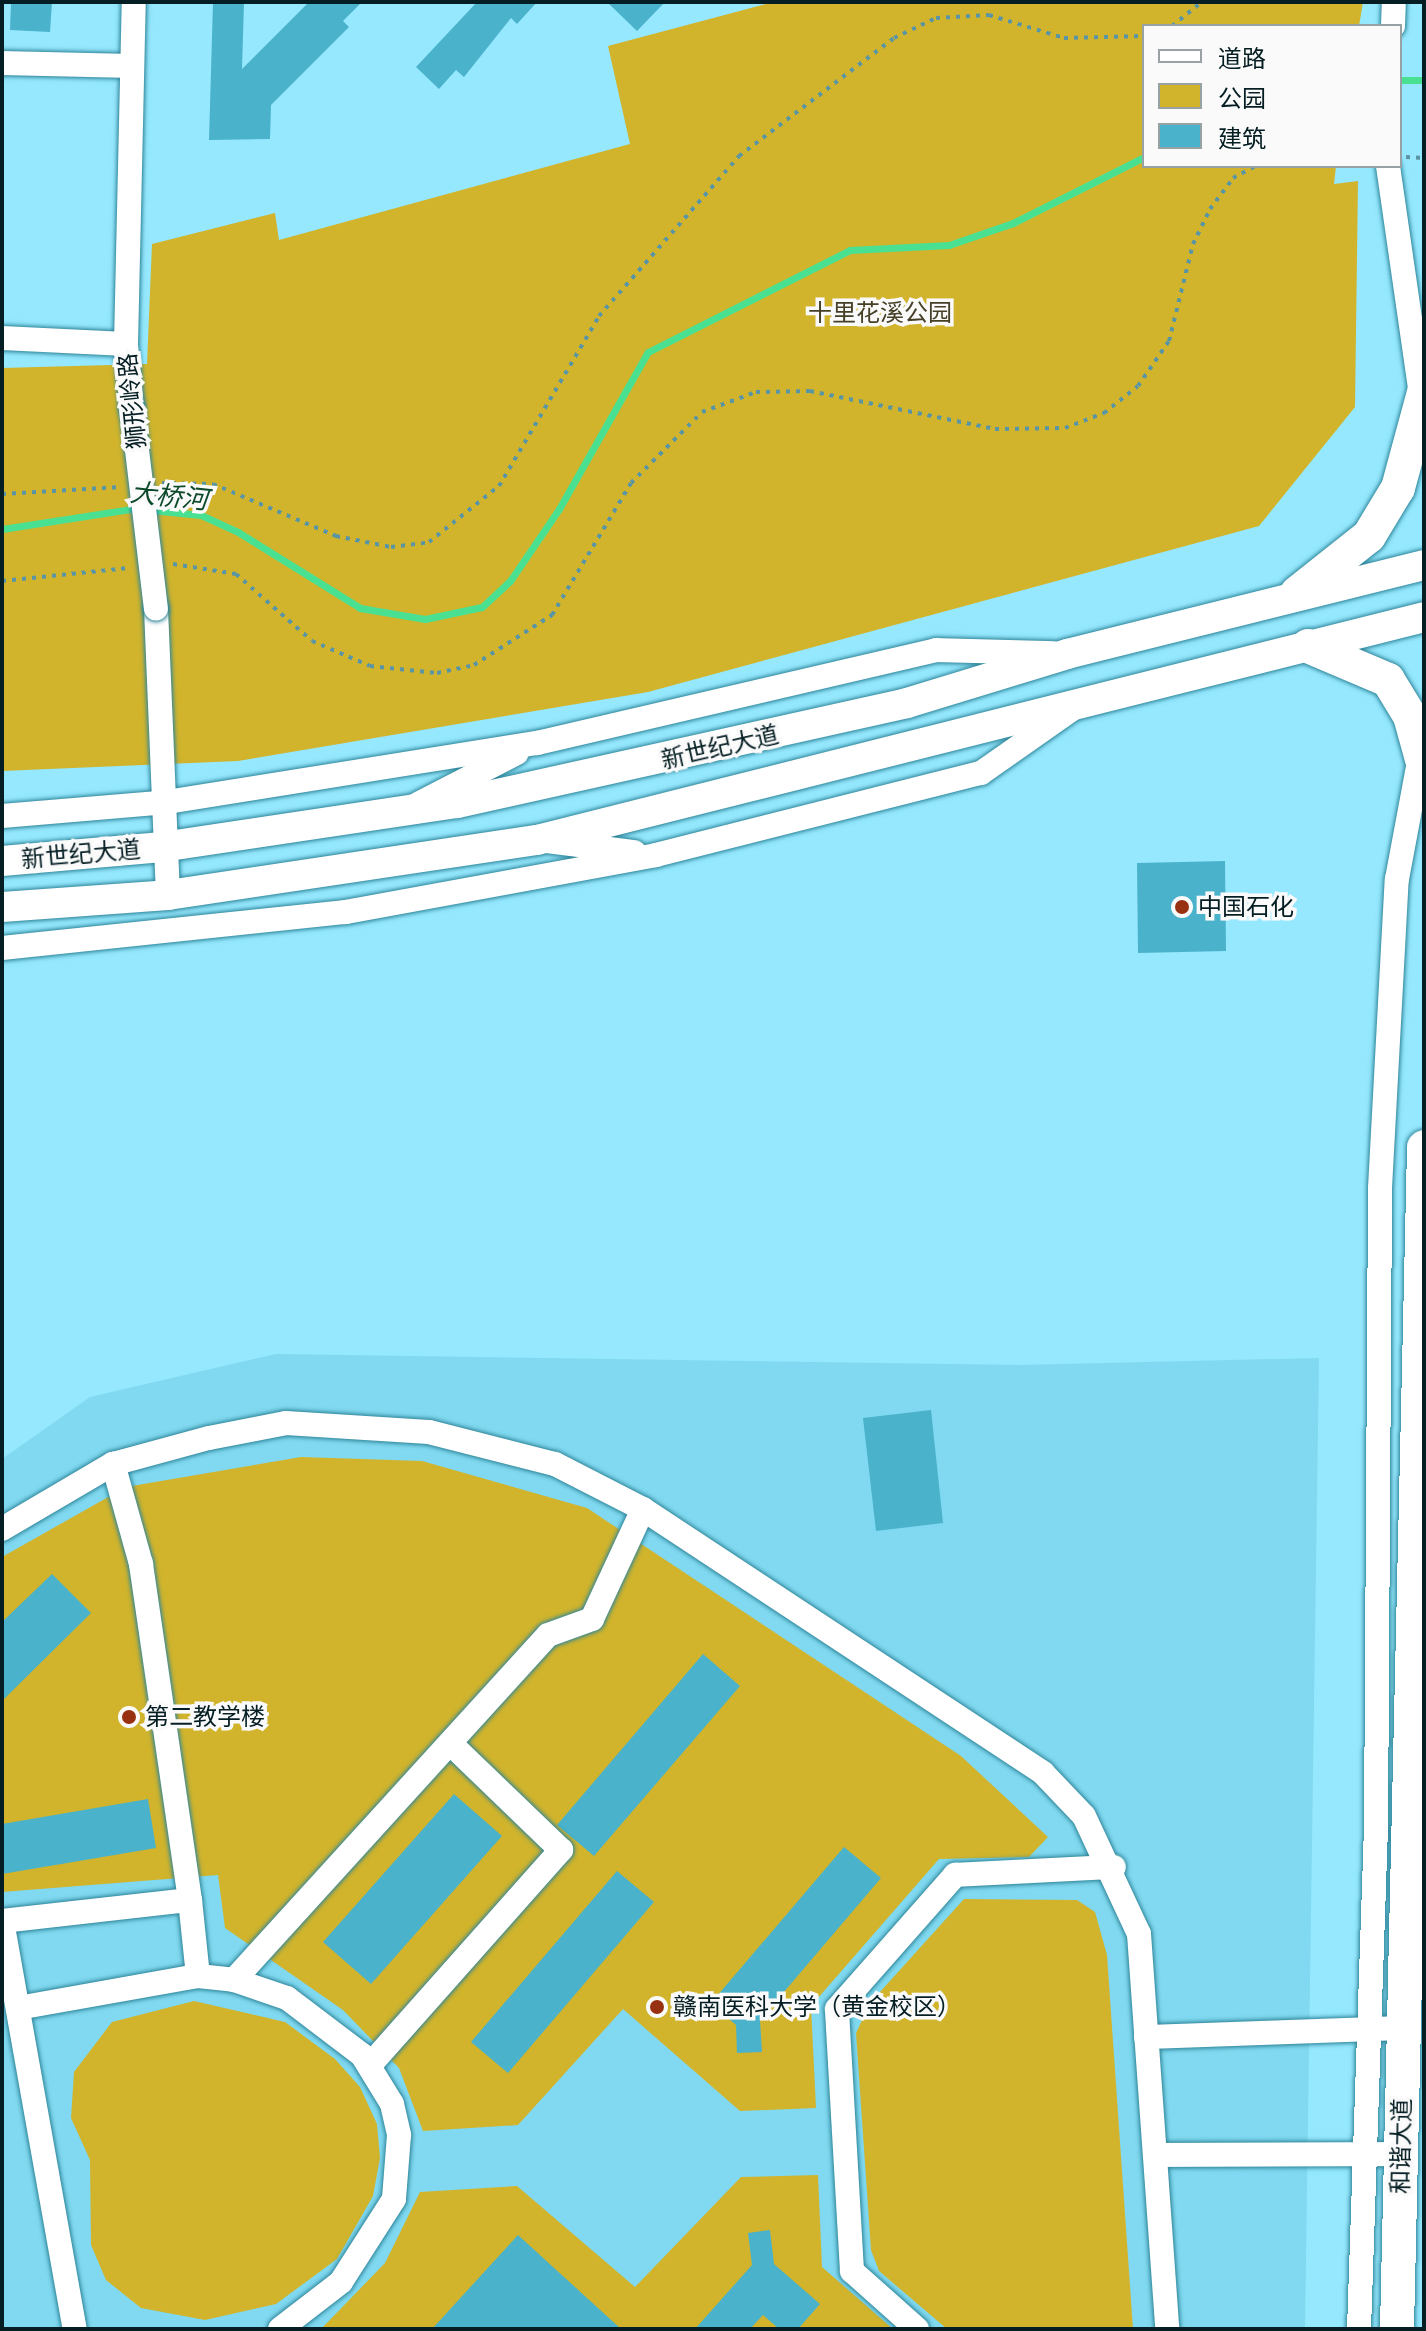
<!DOCTYPE html>
<meta charset="utf-8">
<style>
body{margin:0}
#map{position:relative;width:1426px;height:2331px;overflow:hidden;background:#95e8fe;font-family:"Asap Condensed","Noto Sans SC",sans-serif}
div>[style]{position:absolute}
.built>*{inset:0;background:#80d9f0}
.green>*{inset:0;background:#d1b42c}
.stream>*{height:7px;margin:-3.5px;padding:0 3.5px;transform-origin:3.5px;border-radius:3.5px;background:#4ae092}
.building>*{inset:0;background:#4ab2cb}
.path>*{height:4px;margin-top:-2px;transform-origin:0;background:repeating-linear-gradient(90deg,#5a95a4 0 4px,transparent 0 10px)}
.roads{filter:drop-shadow(0 0 2px #2e8599) drop-shadow(0 0 2px #2e8599)}
.minor>*{height:24px;margin:-12px;padding:0 12px;transform-origin:12px;border-radius:12px;background:#fff}
.major>*{height:30px;margin:-15px;padding:0 15px;transform-origin:15px;border-radius:15px;background:#fff}
.highway>*{height:34px;margin:-17px;padding:0 17px;transform-origin:17px;border-radius:17px;background:#fff}
.bridges{filter:drop-shadow(0 0 2px #2e8599) drop-shadow(0 0 2px #2e8599)}
.minor-bridge>*{height:24px;margin:-12px;padding:0 12px;transform-origin:12px;border-radius:12px;background:#fff}
.dots>*{width:22px;height:22px;translate:-50% -50%;box-sizing:border-box;border:4px solid #fafafa;border-radius:50%}
span{translate:-50% -50%;white-space:nowrap;text-align:center;line-height:1.15;-webkit-text-stroke:7px #fafafa;paint-order:stroke}
.park-label{font-size:24px;color:#464027}
.street-label{font-size:24px;color:#051e23}
.poi-label{font-size:24px;color:#051e23}
.left{translate:0 -50%;text-align:left}
.water-label{font-size:26px;color:#0c492b;font-style:italic}
.frame{position:absolute;inset:0;border:4px solid #051e23;pointer-events:none}
.legend{position:absolute;left:1142px;top:24px;width:260px;height:144px;box-sizing:border-box;background:#fafafa;border:2px solid #98a2a4;margin:0;padding:10px 14px;list-style:none;font-size:24px;color:#051e23}
.legend li{display:flex;align-items:center;gap:16px;height:40px}
.legend b{width:40px;border:2px solid #98a2a4}
</style>
<div id="map">
<div class="built">
<i style="clip-path:polygon(276px 1354px,1021px 1365px,1319px 1358px,1305px 2329px,2px 2329px,2px 1459px,90px 1397px)"></i>
</div>
<div class="green">
<i style="clip-path:polygon(773px 2px,1363px 2px,1359px 26px,1144px 26px,1144px 166px,1336px 166px,1334px 184px,1358px 181px,1355px 407px,1259px 526px,648px 692px,238px 761px,2px 771px,2px 368px,147px 364px,152px 244px,275px 213px,279px 240px,630px 144px,608px 46px)"></i>
<i style="clip-path:polygon(301px 1457px,422px 1461px,587px 1508px,961px 1756px,1048px 1837px,1029px 1857px,939px 1859px,811px 2006px,816px 2108px,740px 2111px,623px 2009px,518px 2125px,423px 2131px,399px 2068px,343px 2010px,225px 1928px,218px 1875px,2px 1892px,2px 1557px,126px 1487px)"></i>
<i style="clip-path:polygon(964px 1899px,1077px 1900px,1095px 1912px,1107px 1955px,1133px 2329px,947px 2329px,879px 2271px,871px 2250px,856px 2033px,870px 2003px)"></i>
<i style="clip-path:polygon(194px 2001px,285px 2022px,335px 2059px,360px 2087px,377px 2124px,380px 2158px,373px 2196px,337px 2259px,276px 2304px,205px 2320px,141px 2308px,106px 2280px,91px 2245px,90px 2160px,71px 2118px,74px 2072px,112px 2022px)"></i>
<i style="clip-path:polygon(818px 2175px,822px 2267px,893px 2329px,321px 2329px,385px 2263px,420px 2192px,517px 2186px,635px 2287px,741px 2177px)"></i>
</div>
<div class="stream">
<i style="left:1400px;top:80px;width:24px"></i>
<i style="left:150px;top:510px;width:51px;rotate:5.6deg"></i>
<i style="left:201px;top:515px;width:41px;rotate:24.7deg"></i>
<i style="left:238px;top:532px;width:144px;rotate:31.9deg"></i>
<i style="left:360px;top:608px;width:66px;rotate:9.6deg"></i>
<i style="left:425px;top:619px;width:58px;rotate:-11.9deg"></i>
<i style="left:482px;top:607px;width:38px;rotate:-43deg"></i>
<i style="left:510px;top:581px;width:87px;rotate:-55.8deg"></i>
<i style="left:559px;top:509px;width:180px;rotate:-60.5deg"></i>
<i style="left:648px;top:352px;width:226px;rotate:-26.8deg"></i>
<i style="left:850px;top:250px;width:99px;rotate:-2.9deg"></i>
<i style="left:949px;top:245px;width:68px;rotate:-19deg"></i>
<i style="left:1013px;top:223px;width:147px;rotate:-26.7deg"></i>
<i style="left:2px;top:529px;width:138px;rotate:-8.8deg"></i>
</div>
<div class="building">
<i style="clip-path:polygon(11px 2px,52px 2px,50px 32px,10px 30px)"></i>
<i style="clip-path:polygon(213px 2px,244px 2px,242px 69px,309px 2px,362px 2px,343px 21px,349px 27px,271px 105px,270px 139px,209px 140px)"></i>
<i style="clip-path:polygon(477px 2px,537px 2px,517px 24px,511px 18px,464px 77px,456px 70px,439px 89px,416px 67px)"></i>
<i style="clip-path:polygon(607px 2px,665px 2px,637px 31px)"></i>
<i style="clip-path:polygon(1225px 861px,1226px 951px,1138px 953px,1137px 863px)"></i>
<i style="clip-path:polygon(931px 1410px,943px 1523px,876px 1531px,863px 1418px)"></i>
<i style="clip-path:polygon(52px 1574px,91px 1613px,2px 1701px,2px 1622px)"></i>
<i style="clip-path:polygon(703px 1654px,740px 1686px,594px 1856px,557px 1825px)"></i>
<i style="clip-path:polygon(454px 1794px,502px 1836px,371px 1984px,323px 1942px)"></i>
<i style="clip-path:polygon(148px 1799px,156px 1848px,2px 1874px,2px 1824px)"></i>
<i style="clip-path:polygon(844px 1847px,881px 1878px,760px 2020px,762px 2052px,737px 2053px,736px 2025px,711px 2003px)"></i>
<i style="clip-path:polygon(617px 1871px,654px 1902px,508px 2073px,471px 2042px)"></i>
<i style="clip-path:polygon(770px 2230px,774px 2264px,820px 2304px,798px 2329px,779px 2329px,763px 2315px,750px 2329px,695px 2329px,752px 2265px,748px 2233px)"></i>
<i style="clip-path:polygon(518px 2235px,621px 2329px,432px 2329px)"></i>
</div>
<div class="path">
<i style="left:1172px;top:26px;width:38px;rotate:-39deg"></i>
<i style="left:1406px;top:157px;width:18px;rotate:3deg"></i>
<i style="left:162px;top:483px;width:51px;rotate:1.1deg"></i>
<i style="left:213px;top:484px;width:134px;rotate:22.9deg"></i>
<i style="left:336px;top:536px;width:56px;rotate:11.3deg"></i>
<i style="left:391px;top:547px;width:38px;rotate:-7deg"></i>
<i style="left:429px;top:542px;width:90px;rotate:-38.7deg"></i>
<i style="left:499px;top:486px;width:197px;rotate:-59.5deg"></i>
<i style="left:599px;top:316px;width:213px;rotate:-48.8deg"></i>
<i style="left:739px;top:156px;width:195px;rotate:-37.3deg"></i>
<i style="left:894px;top:38px;width:47px;rotate:-25.5deg"></i>
<i style="left:936px;top:18px;width:53px;rotate:-3.2deg"></i>
<i style="left:989px;top:15px;width:78px;rotate:17deg"></i>
<i style="left:1064px;top:38px;width:80px;rotate:-1.4deg"></i>
<i style="left:2px;top:494px;width:119px;rotate:-3.4deg"></i>
<i style="left:173px;top:564px;width:64px;rotate:9deg"></i>
<i style="left:236px;top:574px;width:101px;rotate:41.4deg"></i>
<i style="left:312px;top:641px;width:63px;rotate:23.3deg"></i>
<i style="left:370px;top:666px;width:67px;rotate:6deg"></i>
<i style="left:437px;top:673px;width:38px;rotate:-12deg"></i>
<i style="left:474px;top:665px;width:93px;rotate:-32.7deg"></i>
<i style="left:552px;top:615px;width:154px;rotate:-59.1deg"></i>
<i style="left:631px;top:483px;width:100px;rotate:-45deg"></i>
<i style="left:702px;top:412px;width:58px;rotate:-20.3deg"></i>
<i style="left:756px;top:392px;width:54px;rotate:-1.1deg"></i>
<i style="left:810px;top:391px;width:189px;rotate:11.6deg"></i>
<i style="left:995px;top:429px;width:70px;rotate:-0.8deg"></i>
<i style="left:1065px;top:428px;width:42px;rotate:-21deg"></i>
<i style="left:1104px;top:413px;width:43px;rotate:-38.5deg"></i>
<i style="left:1138px;top:386px;width:55px;rotate:-55.4deg"></i>
<i style="left:1169px;top:341px;width:100px;rotate:-76.1deg"></i>
<i style="left:1193px;top:244px;width:39px;rotate:-64deg"></i>
<i style="left:1210px;top:209px;width:39px;rotate:-53deg"></i>
<i style="left:1233px;top:178px;width:26px;rotate:-28deg"></i>
<i style="left:2px;top:581px;width:127px;rotate:-5.9deg"></i>
</div>
<div class="roads">
<div class="minor">
<i style="left:1393px;top:26px;width:24px;rotate:-88deg"></i>
<i style="left:2px;top:63px;width:130px;rotate:1.3deg"></i>
<i style="left:1388px;top:166px;width:246px;rotate:81.8deg"></i>
<i style="left:2px;top:338px;width:124px;rotate:2.8deg"></i>
<i style="left:132px;top:408px;width:64px;rotate:-95.4deg"></i>
<i style="left:126px;top:344px;width:342px;rotate:-88.7deg"></i>
<i style="left:156px;top:609px;width:286px;rotate:87.6deg"></i>
<i style="left:418px;top:804px;width:111px;rotate:-27.3deg"></i>
<i style="left:2px;top:816px;width:166px;rotate:-4.8deg"></i>
<i style="left:167px;top:802px;width:375px;rotate:-9.1deg"></i>
<i style="left:537px;top:743px;width:410px;rotate:-13.1deg"></i>
<i style="left:936px;top:650px;width:117px;rotate:1.5deg"></i>
<i style="left:547px;top:841px;width:88px;rotate:7.2deg"></i>
<i style="left:2px;top:948px;width:346px;rotate:-6deg"></i>
<i style="left:346px;top:912px;width:315px;rotate:-10.4deg"></i>
<i style="left:656px;top:855px;width:335px;rotate:-14.2deg"></i>
<i style="left:981px;top:773px;width:110px;rotate:-35deg"></i>
<i style="left:2px;top:1529px;width:129px;rotate:-30.4deg"></i>
<i style="left:113px;top:1464px;width:99px;rotate:-15.2deg"></i>
<i style="left:209px;top:1438px;width:78px;rotate:-11deg"></i>
<i style="left:286px;top:1423px;width:143px;rotate:3.6deg"></i>
<i style="left:429px;top:1432px;width:130px;rotate:14.3deg"></i>
<i style="left:555px;top:1464px;width:99px;rotate:27.1deg"></i>
<i style="left:643px;top:1509px;width:479px;rotate:33.4deg"></i>
<i style="left:1043px;top:1773px;width:59px;rotate:46.4deg"></i>
<i style="left:1084px;top:1816px;width:130px;rotate:65deg"></i>
<i style="left:1139px;top:1934px;width:396px;rotate:85.9deg"></i>
<i style="left:190px;top:1900px;width:76px;rotate:84deg"></i>
<i style="left:2px;top:1921px;width:189px;rotate:-6.4deg"></i>
<i style="left:190px;top:1900px;width:340px;rotate:-98.3deg"></i>
<i style="left:141px;top:1564px;width:104px;rotate:-105.6deg"></i>
<i style="left:2px;top:1921px;width:414px;rotate:79.9deg"></i>
<i style="left:234px;top:1980px;width:466px;rotate:-47.7deg"></i>
<i style="left:548px;top:1635px;width:47px;rotate:-20deg"></i>
<i style="left:592px;top:1619px;width:121px;rotate:-65.1deg"></i>
<i style="left:18px;top:2008px;width:183px;rotate:-10.1deg"></i>
<i style="left:198px;top:1976px;width:36px;rotate:6deg"></i>
<i style="left:234px;top:1980px;width:56px;rotate:18.8deg"></i>
<i style="left:287px;top:1998px;width:94px;rotate:37.2deg"></i>
<i style="left:362px;top:2055px;width:57px;rotate:58.5deg"></i>
<i style="left:392px;top:2104px;width:32px;rotate:77deg"></i>
<i style="left:399px;top:2135px;width:64px;rotate:94.5deg"></i>
<i style="left:394px;top:2199px;width:98px;rotate:122.6deg"></i>
<i style="left:341px;top:2282px;width:77px;rotate:142.4deg"></i>
<i style="left:1146px;top:2037px;width:258px;rotate:-2deg"></i>
<i style="left:370px;top:2065px;width:288px;rotate:-48.4deg"></i>
<i style="left:561px;top:1850px;width:154px;rotate:-136.1deg"></i>
<i style="left:1155px;top:2155px;width:246px;rotate:-0.2deg"></i>
<i style="left:917px;top:2329px;width:87px;rotate:-138.3deg"></i>
<i style="left:852px;top:2271px;width:262px;rotate:-93.3deg"></i>
<i style="left:837px;top:2009px;width:179px;rotate:-48.6deg"></i>
<i style="left:955px;top:1875px;width:159px;rotate:-2.9deg"></i>
<i style="left:1359px;top:2329px;width:501px;rotate:-88.06deg"></i>
<i style="left:1376px;top:1828px;width:640px;rotate:-89.64deg"></i>
<i style="left:1380px;top:1188px;width:309px;rotate:-86.9deg"></i>
<i style="left:1397px;top:879px;width:130px;rotate:-79.4deg"></i>
</div>
<div class="major">
<i style="left:2px;top:861px;width:161px;rotate:-5deg"></i>
<i style="left:162px;top:847px;width:298px;rotate:-8.5deg"></i>
<i style="left:457px;top:803px;width:461px;rotate:-12.5deg"></i>
<i style="left:907px;top:703px;width:167px;rotate:-17deg"></i>
<i style="left:1067px;top:654px;width:368px;rotate:-14deg"></i>
<i style="left:2px;top:907px;width:166px;rotate:-4.1deg"></i>
<i style="left:168px;top:895px;width:373px;rotate:-8.5deg"></i>
<i style="left:537px;top:840px;width:915px;rotate:-14.11deg"></i>
</div>
<div class="highway">
<i style="left:1297px;top:593px;width:92px;rotate:-38.4deg"></i>
<i style="left:1369px;top:536px;width:56px;rotate:-58.9deg"></i>
<i style="left:1398px;top:488px;width:99px;rotate:-74.8deg"></i>
<i style="left:1308px;top:646px;width:87px;rotate:23deg"></i>
<i style="left:1388px;top:680px;width:42px;rotate:58.6deg"></i>
<i style="left:1410px;top:716px;width:53px;rotate:74.6deg"></i>
<i style="left:1397px;top:2329px;width:1182px;rotate:-88.69deg"></i>
</div>
</div>
<div class="bridges">
<div class="minor-bridge">
<i style="left:132px;top:408px;width:202px;rotate:83.2deg"></i>
</div>
</div>
<div class="dots">
<i style="left:1182px;top:907px;background:#983112"></i>
<i style="left:129px;top:1717px;background:#983112"></i>
<i style="left:657px;top:2007px;background:#983112"></i>
</div>
<div class="park-label">
<span style="left:880px;top:313px">十里花溪公园</span>
</div>
<div class="street-label">
<span style="left:132px;top:401px;rotate:-96deg">狮形岭路</span>
<span style="left:720px;top:747px;rotate:-13deg">新世纪大道</span>
<span style="left:81px;top:854px;rotate:-5deg">新世纪大道</span>
<span style="left:1401px;top:2146px;rotate:-89deg">和谐大道</span>
</div>
<div class="poi-label">
<span class="left" style="left:1198px;top:907px">中国石化</span>
<span class="left" style="left:145px;top:1717px">第二教学楼</span>
<span class="left" style="left:673px;top:2007px">赣南医科大学（黄金校区）</span>
</div>
<div class="water-label">
<span style="left:169px;top:497px;rotate:6deg">大桥河</span>
</div>
<div class="frame"></div>
<ul class="legend">
<li><b style="height:10px;background:#fff"></b>道路</li>
<li><b style="height:22px;background:#d1b42c"></b>公园</li>
<li><b style="height:22px;background:#4ab2cb"></b>建筑</li>
</ul>
</div>
